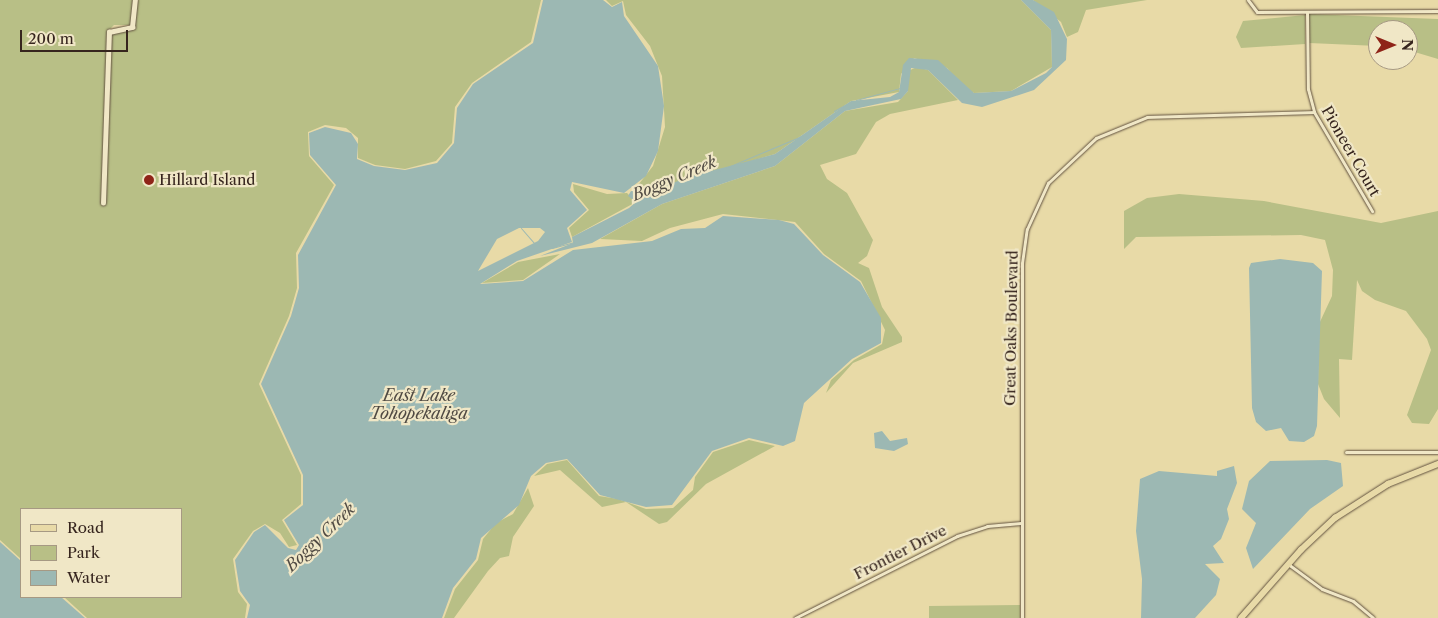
<!DOCTYPE html>
<style>
body{margin:0}
#map{position:relative;width:1438px;height:618px;overflow:hidden;background:#e8daa7;font-family:"Libre Caslon Text",serif}
div>[style]{position:absolute}
.green>*{inset:0;background:#b8bf86}
.water>*{inset:0;background:#9cb8b3}
.stream>*{height:1px;margin:-0.5px;padding:0 0.5px;transform-origin:0.5px;border-radius:0.5px;background:#9cb8b3}
.roads{filter:drop-shadow(0 0 1px #625240) drop-shadow(0 0 1px #625240)}
.minor>*{height:3px;margin:-1.5px;padding:0 1.5px;transform-origin:1.5px;border-radius:1.5px;background:#f0e7c6}
.tertiary>*{height:4.5px;margin:-2.25px;padding:0 2.25px;transform-origin:2.25px;border-radius:2.25px;background:#f0e7c6}
.primary>*{height:5.5px;margin:-2.75px;padding:0 2.75px;transform-origin:2.75px;border-radius:2.75px;background:#e8daa7}
.dots>*{width:14px;height:14px;translate:-50% -50%;box-sizing:border-box;border:2px solid #f0e7c6;border-radius:50%}
span{translate:-50% -50%;white-space:nowrap;text-align:center;line-height:1.15;-webkit-text-stroke:4.5px #f0e7c6;paint-order:stroke}
.street-label{font-size:15px;color:#36251e}
.poi-label{font-size:15px;color:#36251e}
.left{translate:0 -50%;text-align:left}
.water-label{font-size:16px;color:#504a43;font-style:italic}
.legend{position:absolute;left:20px;top:508px;width:162px;height:90px;box-sizing:border-box;background:#f0e7c6;border:1px solid #a69983;margin:0;padding:6px 9px;list-style:none;font-size:15px;color:#36251e}
.legend li{display:flex;align-items:center;gap:10px;height:25px}
.legend b{width:25px;border:1px solid #a69983}
.north{position:absolute;left:1368px;top:20px;width:50px;height:50px;box-sizing:border-box;background:#f0e7c6;border:1px solid #a69983;border-radius:50%;rotate:90deg;font-size:14px;font-weight:700;line-height:20px;text-align:center;color:#36251e}
.north::after{content:'';display:block;margin:auto;width:18px;height:22px;background:#8f2418;clip-path:polygon(50% 0,100% 100%,50% 72%,0 100%)}
.scale{position:absolute;left:20px;top:30px;width:108px;height:22px;box-sizing:border-box;border:2px solid #36251e;border-top:0;padding-left:6px;font-size:15px;line-height:18px;white-space:nowrap;color:#36251e;-webkit-text-stroke:4px #f0e7c6;paint-order:stroke}
</style>
<div id="map">
<div class="green">
<i style="clip-path:polygon(0 0,133px 0,131px 25px,114px 25px,107px 32px,101px 204px,105px 205px,111px 32px,134px 28px,137px 0,541px 0,531px 42px,472px 83px,455px 107px,452px 143px,436px 161px,405px 169px,375px 165px,358px 158px,358px 138px,346px 128px,325px 125px,308px 132px,309px 156px,334px 185px,296px 253px,297px 288px,289px 316px,259px 384px,301px 475px,301px 504px,282px 520px,297px 545px,289px 547px,280px 533px,265px 524px,253px 531px,233px 559px,238px 592px,247px 604px,245px 618px,87px 618px,64px 597px,181px 597px,181px 509px,21px 509px,21px 559px,0 540px)"></i>
<i style="clip-path:polygon(606px 0,1021px 0,1051px 30px,1052px 67px,1011px 91px,974px 93px,962px 86px,947px 68px,914px 58px,901px 74px,899px 92px,851px 101px,775px 154px,643px 193px,635px 189px,653px 166px,665px 127px,662px 76px,650px 46px,626px 15px,623px 1px,612px 6px)"></i>
<i style="clip-path:polygon(1033px 0,1147px 0,1086px 10px,1078px 32px,1067px 37px,1061px 22px)"></i>
<i style="clip-path:polygon(1309px 14px,1438px 19px,1438px 59px,1408px 50px,1408px 30px,1378px 30px,1378px 46px,1309px 43px)"></i>
<i style="clip-path:polygon(1305px 15px,1305px 44px,1241px 48px,1236px 37px,1243px 21px)"></i>
<i style="clip-path:polygon(917px 67px,928px 70px,958px 100px,890px 114px,876px 122px,856px 154px,820px 165px,827px 179px,847px 193px,873px 240px,867px 256px,858px 263px,869px 268px,882px 307px,902px 337px,902px 342px,853px 363px,826px 393px,831px 380px,854px 360px,882px 344px,885px 330px,861px 281px,824px 254px,795px 222px,723px 214px,670px 228px,642px 241px,600px 239px,662px 204px,775px 166px,845px 111px,898px 102px,908px 91px,908px 71px)"></i>
<i style="clip-path:polygon(573px 184px,607px 194px,627px 193px,636px 202px,572px 237px,569px 228px,589px 210px,574px 192px)"></i>
<i style="clip-path:polygon(1179px 194px,1264px 201px,1381px 223px,1438px 211px,1438px 409px,1429px 424px,1412px 423px,1407px 415px,1431px 350px,1427px 339px,1406px 311px,1375px 300px,1362px 291px,1357px 280px,1352px 360px,1339px 359px,1340px 418px,1324px 399px,1318px 384px,1319px 324px,1332px 296px,1333px 270px,1325px 240px,1301px 235px,1136px 237px,1124px 249px,1124px 211px,1147px 198px)"></i>
<i style="clip-path:polygon(560px 254px,523px 280px,482px 283px,518px 262px)"></i>
<i style="clip-path:polygon(749px 440px,775px 446px,706px 484px,667px 522px,659px 524px,626px 502px,602px 507px,560px 470px,534px 476px,547px 464px,567px 460px,599px 496px,618px 499px,646px 509px,673px 508px,693px 490px,695px 477px,713px 452px)"></i>
<i style="clip-path:polygon(528px 488px,534px 506px,513px 537px,509px 556px,500px 558px,488px 571px,454px 618px,444px 618px,455px 589px,478px 560px,483px 539px,496px 523px,513px 514px)"></i>
<i style="clip-path:polygon(1020px 605px,1020px 618px,929px 618px,929px 606px)"></i>
</div>
<div class="water">
<i style="clip-path:polygon(evenodd,543px 0,603px 0,612px 7px,622px 2px,624px 16px,658px 66px,664px 106px,658px 151px,646px 176px,624px 193px,572px 182px,570px 190px,587px 210px,567px 228px,572px 242px,517px 261px,480px 284px,523px 281px,573px 250px,652px 241px,681px 229px,705px 228px,723px 216px,779px 220px,794px 224px,823px 255px,860px 282px,881px 318px,881px 343px,852px 359px,804px 403px,795px 441px,783px 446px,749px 438px,712px 451px,672px 505px,646px 507px,600px 495px,567px 459px,546px 463px,531px 476px,519px 505px,481px 538px,476px 559px,453px 588px,442px 618px,247px 618px,250px 605px,240px 591px,235px 560px,254px 532px,265px 525px,288px 548px,296px 550px,299px 545px,284px 520px,303px 505px,303px 475px,261px 384px,291px 316px,299px 288px,298px 255px,336px 185px,310px 155px,309px 133px,325px 127px,351px 133px,358px 144px,357px 159px,374px 166px,405px 170px,437px 163px,454px 143px,457px 108px,473px 84px,533px 43px,543px 0,519px 228px,540px 228px,545px 232px,538px 241px,478px 271px,497px 239px,519px 228px)"></i>
<i style="clip-path:polygon(1021px 0,1033px 0,1054px 12px,1067px 39px,1066px 60px,1034px 90px,982px 107px,962px 103px,928px 70px,911px 68px,908px 91px,901px 99px,845px 111px,775px 166px,662px 204px,592px 243px,540px 256px,573px 243px,572px 237px,629px 208px,636px 202px,628px 196px,631px 191px,648px 193px,688px 177px,775px 154px,851px 101px,890px 97px,899px 92px,903px 65px,909px 58px,938px 60px,974px 93px,1011px 91px,1046px 73px,1052px 67px,1051px 30px)"></i>
<i style="clip-path:polygon(1280px 259px,1313px 263px,1322px 271px,1317px 426px,1314px 436px,1304px 442px,1289px 441px,1281px 428px,1266px 431px,1256px 422px,1252px 408px,1249px 268px,1251px 263px)"></i>
<i style="clip-path:polygon(882px 431px,890px 441px,907px 438px,908px 444px,894px 451px,875px 448px,874px 433px)"></i>
<i style="clip-path:polygon(1327px 460px,1341px 463px,1343px 486px,1310px 509px,1253px 569px,1246px 548px,1256px 523px,1242px 509px,1249px 481px,1270px 461px)"></i>
<i style="clip-path:polygon(1234px 466px,1237px 483px,1227px 509px,1229px 519px,1221px 539px,1213px 546px,1224px 563px,1205px 564px,1220px 579px,1216px 595px,1195px 618px,1141px 618px,1142px 579px,1136px 531px,1140px 479px,1159px 471px,1217px 476px,1217px 471px)"></i>
<i style="clip-path:polygon(0 542px,21px 561px,21px 597px,61px 597px,85px 618px,0 618px)"></i>
</div>
<div class="stream">
<i style="left:856px;top:100px;width:46px;rotate:-15.3deg"></i>
<i style="left:834px;top:111px;width:18px;rotate:-29deg"></i>
<i style="left:716px;top:172px;width:95px;rotate:-22.8deg"></i>
<i style="left:521px;top:228px;width:21px;rotate:49deg"></i>
<i style="left:552px;top:248px;width:24px;rotate:-15deg"></i>
</div>
<div class="roads">
<div class="minor">
<i style="left:1248px;top:0;width:15px;rotate:53deg"></i>
<i style="left:1257px;top:12px;width:181px;rotate:-0.3deg"></i>
<i style="left:1307px;top:12px;width:77px;rotate:89.3deg"></i>
<i style="left:1308px;top:89px;width:24px;rotate:75deg"></i>
<i style="left:1314px;top:112px;width:115px;rotate:59.6deg"></i>
<i style="left:1346px;top:452px;width:92px"></i>
<i style="left:1288px;top:564px;width:42px;rotate:36.3deg"></i>
<i style="left:1322px;top:589px;width:33px;rotate:21deg"></i>
<i style="left:1353px;top:601px;width:26px;rotate:40deg"></i>
<i style="left:795px;top:618px;width:182px;rotate:-26.8deg"></i>
<i style="left:957px;top:536px;width:32px;rotate:-18deg"></i>
<i style="left:987px;top:526px;width:34px;rotate:-5deg"></i>
<i style="left:1022px;top:618px;width:355px;rotate:-90deg"></i>
<i style="left:1022px;top:263px;width:34px;rotate:-82deg"></i>
<i style="left:1027px;top:229px;width:51px;rotate:-65.5deg"></i>
<i style="left:1048px;top:183px;width:66px;rotate:-43.2deg"></i>
<i style="left:1096px;top:138px;width:55px;rotate:-22.4deg"></i>
<i style="left:1147px;top:117px;width:167px;rotate:-1.7deg"></i>
</div>
<div class="tertiary">
<i style="left:103px;top:203px;width:171px;rotate:-88deg"></i>
<i style="left:109px;top:32px;width:24px;rotate:-12deg"></i>
<i style="left:132px;top:27px;width:27px;rotate:-84deg"></i>
</div>
<div class="primary">
<i style="left:1241px;top:618px;width:91px;rotate:-48.6deg"></i>
<i style="left:1301px;top:550px;width:47px;rotate:-43.3deg"></i>
<i style="left:1335px;top:518px;width:63px;rotate:-32.7deg"></i>
<i style="left:1388px;top:484px;width:54px;rotate:-21.8deg"></i>
</div>
</div>
<div class="dots">
<i style="left:149px;top:180px;background:#8f2418"></i>
</div>
<div class="street-label">
<span style="left:1351px;top:151px;rotate:60deg">Pioneer Court</span>
<span style="left:1011px;top:328px;rotate:-89deg">Great Oaks Boulevard</span>
<span style="left:900px;top:552px;rotate:-27deg">Frontier Drive</span>
</div>
<div class="poi-label">
<span class="left" style="left:159px;top:180px">Hillard Island</span>
</div>
<div class="water-label">
<span style="left:674px;top:178px;rotate:-23deg">Boggy Creek</span>
<span style="left:419px;top:404px">East Lake<br>Tohopekaliga</span>
<span style="left:320px;top:537px;rotate:-44deg">Boggy Creek</span>
</div>
<ul class="legend">
<li><b style="height:6px;background:#e8daa7"></b>Road</li>
<li><b style="height:14px;background:#b8bf86"></b>Park</li>
<li><b style="height:14px;background:#9cb8b3"></b>Water</li>
</ul>
<div class="north">N</div>
<div class="scale">200 m</div>
</div>
